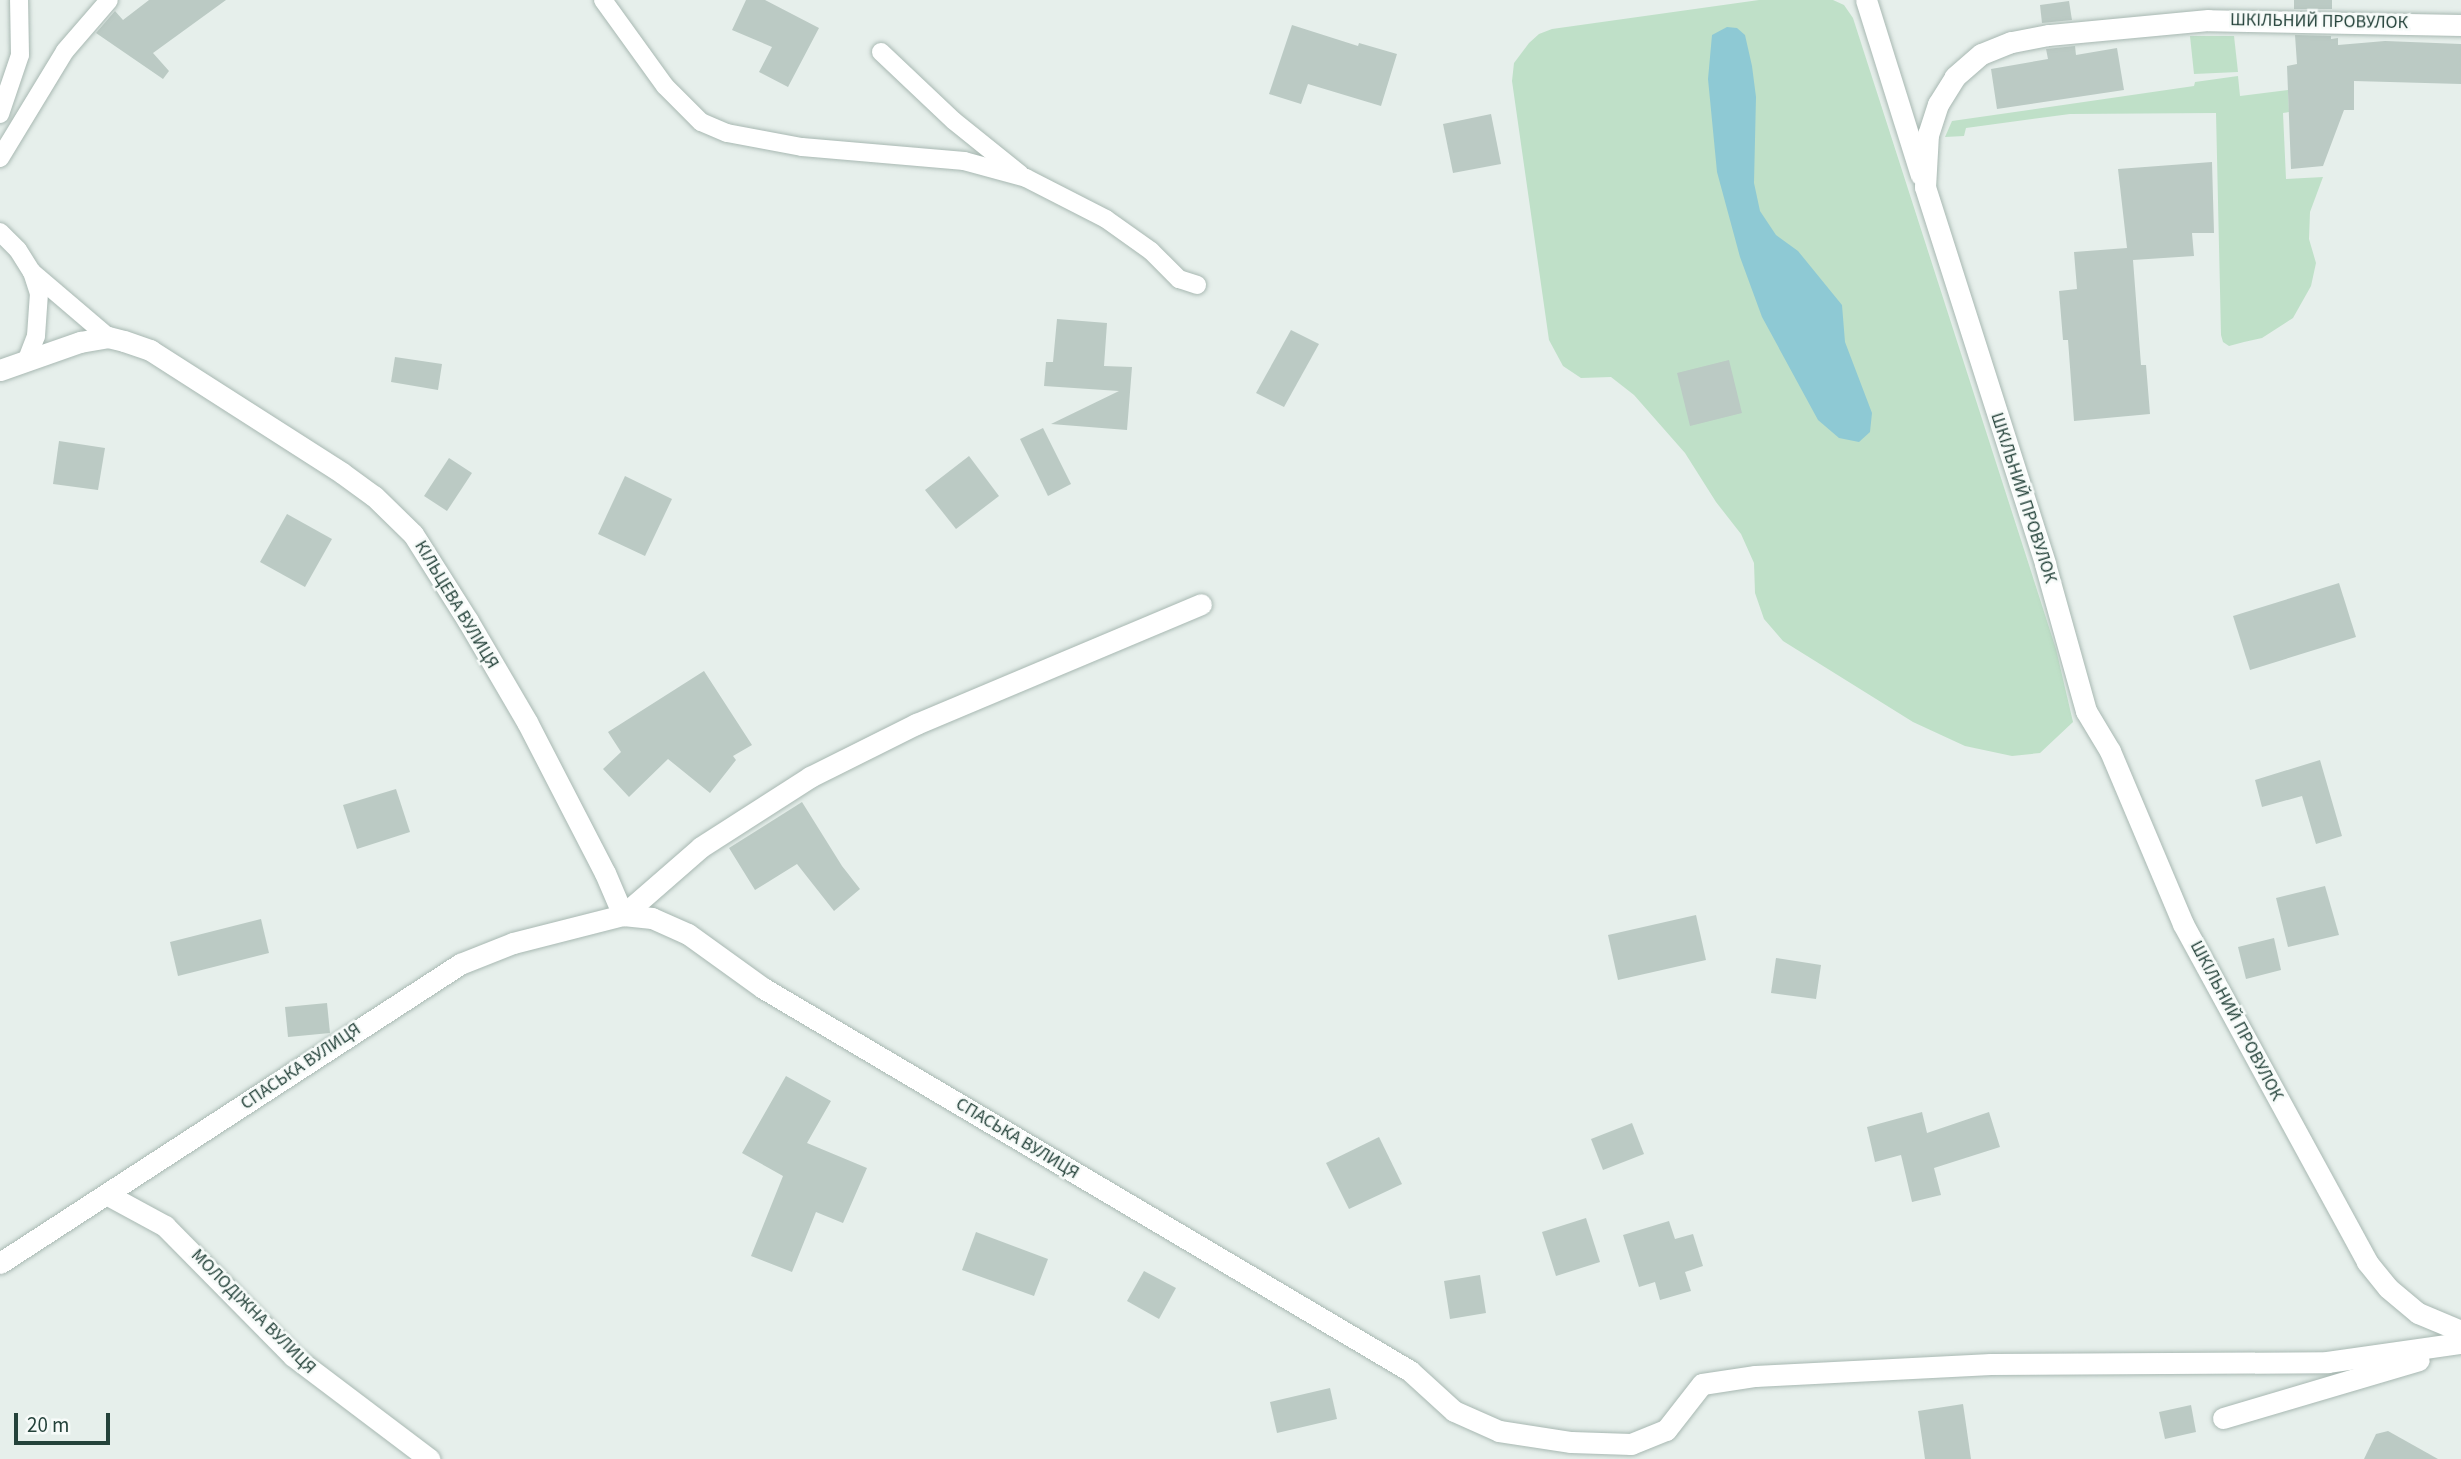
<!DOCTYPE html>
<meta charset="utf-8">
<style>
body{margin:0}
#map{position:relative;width:2461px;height:1459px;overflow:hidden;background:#e6efeb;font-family:"Source Sans 3",sans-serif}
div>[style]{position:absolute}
.green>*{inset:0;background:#bfe0c8}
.water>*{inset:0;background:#8ec9d4}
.building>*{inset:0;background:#bbcac4}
.roads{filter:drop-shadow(0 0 2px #a8b8b2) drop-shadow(0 0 2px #a8b8b2)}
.lane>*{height:18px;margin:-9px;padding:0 9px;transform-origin:9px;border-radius:9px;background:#fff}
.street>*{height:21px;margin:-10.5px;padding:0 10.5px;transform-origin:10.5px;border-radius:10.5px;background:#fff}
span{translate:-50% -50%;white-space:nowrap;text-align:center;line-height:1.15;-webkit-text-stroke:5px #f7fbf9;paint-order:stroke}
.street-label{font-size:18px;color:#24423a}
.scale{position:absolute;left:14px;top:1413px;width:96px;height:32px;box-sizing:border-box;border:4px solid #24423a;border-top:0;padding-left:9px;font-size:21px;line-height:24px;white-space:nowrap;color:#24423a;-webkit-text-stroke:5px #f7fbf9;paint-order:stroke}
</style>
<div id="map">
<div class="green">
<i style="clip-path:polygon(1759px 0,1833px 0,1844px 5px,1853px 18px,2056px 649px,2073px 722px,2040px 753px,2012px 756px,1965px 746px,1913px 722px,1783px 641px,1764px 619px,1755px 593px,1754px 563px,1741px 534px,1716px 502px,1685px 453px,1634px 395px,1611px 377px,1581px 378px,1563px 366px,1549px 340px,1512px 81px,1514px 63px,1529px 43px,1539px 34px,1552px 29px)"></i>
<i style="clip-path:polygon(2190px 36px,2234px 36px,2238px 72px,2194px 74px)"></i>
<i style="clip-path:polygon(2238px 76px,2240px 96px,2288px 90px,2289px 112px,2283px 113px,2286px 179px,2323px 177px,2310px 212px,2309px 239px,2316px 263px,2311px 286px,2293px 318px,2262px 338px,2244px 342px,2229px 346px,2223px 342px,2221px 335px,2216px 113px,2070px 114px,1966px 128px,1964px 136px,1945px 137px,1952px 121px,2194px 86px,2195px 82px)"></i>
</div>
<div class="water">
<i style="clip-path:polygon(1727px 27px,1737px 28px,1745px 35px,1752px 66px,1756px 97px,1754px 183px,1760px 211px,1776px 235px,1798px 251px,1842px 305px,1845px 342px,1872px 413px,1870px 432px,1859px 442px,1839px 438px,1818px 420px,1762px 317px,1740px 257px,1717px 172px,1708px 79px,1712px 35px)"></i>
</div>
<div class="building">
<i style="clip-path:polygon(149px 0,226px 0,153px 53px,169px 71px,163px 79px,96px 33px,115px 11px,123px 20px)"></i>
<i style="clip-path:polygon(746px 0,765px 0,819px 28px,788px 87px,759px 72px,772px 47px,732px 30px)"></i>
<i style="clip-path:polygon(2294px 0,2332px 0,2332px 9px,2294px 9px)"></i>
<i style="clip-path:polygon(2069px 1px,2072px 20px,2042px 23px,2040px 5px)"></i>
<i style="clip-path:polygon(1292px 25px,1358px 46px,1359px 43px,1397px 54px,1381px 106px,1308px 84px,1301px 104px,1269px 94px)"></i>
<i style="clip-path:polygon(2295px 35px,2331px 36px,2331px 39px,2338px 38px,2338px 45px,2385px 41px,2461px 44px,2461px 84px,2354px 81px,2354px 110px,2344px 110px,2323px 166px,2291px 169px,2287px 66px,2297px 64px)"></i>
<i style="clip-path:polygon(2075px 46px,2076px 55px,2117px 48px,2124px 90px,1997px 109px,1991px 69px,2048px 59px,2046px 49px)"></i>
<i style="clip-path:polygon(1491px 114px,1501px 164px,1453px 173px,1443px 124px)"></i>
<i style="clip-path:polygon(2212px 162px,2214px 233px,2192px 233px,2194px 256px,2133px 260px,2141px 365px,2146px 365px,2150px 414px,2074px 421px,2068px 340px,2063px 340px,2059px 291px,2077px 289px,2074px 252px,2127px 248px,2118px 169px)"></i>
<i style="clip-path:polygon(1057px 319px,1107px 323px,1104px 366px,1132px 367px,1127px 430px,1051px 424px,1119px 391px,1044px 386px,1046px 362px,1053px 362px)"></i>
<i style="clip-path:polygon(1291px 330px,1319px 344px,1284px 407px,1256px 393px)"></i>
<i style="clip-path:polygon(395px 357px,442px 364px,438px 390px,391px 382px)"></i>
<i style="clip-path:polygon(1729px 360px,1742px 413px,1690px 426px,1677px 373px)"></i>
<i style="clip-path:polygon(1043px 428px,1071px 484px,1048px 496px,1020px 439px)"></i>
<i style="clip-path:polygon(59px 441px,105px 448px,98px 490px,53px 484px)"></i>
<i style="clip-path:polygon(969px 456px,999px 496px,956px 529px,925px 490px)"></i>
<i style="clip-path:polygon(449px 458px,472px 473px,447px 511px,424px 496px)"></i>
<i style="clip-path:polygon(625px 476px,672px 499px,645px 556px,598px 534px)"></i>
<i style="clip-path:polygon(287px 514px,332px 539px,305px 587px,260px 562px)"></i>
<i style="clip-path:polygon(2339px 583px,2356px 637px,2250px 670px,2233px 616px)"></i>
<i style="clip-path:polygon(704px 671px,752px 745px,733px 756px,736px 760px,710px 793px,668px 759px,629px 797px,603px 769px,621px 752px,608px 732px)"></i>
<i style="clip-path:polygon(2320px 760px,2342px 836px,2316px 844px,2302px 796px,2262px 807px,2255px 780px)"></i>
<i style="clip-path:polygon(396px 789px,410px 832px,357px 849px,343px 805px)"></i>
<i style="clip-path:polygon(802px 802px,842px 866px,860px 889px,834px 911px,797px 864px,755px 890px,729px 848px)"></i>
<i style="clip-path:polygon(2325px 886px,2339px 935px,2288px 947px,2276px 898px)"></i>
<i style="clip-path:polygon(1696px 915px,1706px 960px,1618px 980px,1608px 935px)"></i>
<i style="clip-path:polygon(261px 919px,269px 953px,178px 976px,170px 942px)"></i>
<i style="clip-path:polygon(2274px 938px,2281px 970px,2246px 979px,2238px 947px)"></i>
<i style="clip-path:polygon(1776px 958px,1821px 965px,1816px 999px,1771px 993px)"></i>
<i style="clip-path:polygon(327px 1003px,330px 1033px,288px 1037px,285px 1007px)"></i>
<i style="clip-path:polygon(786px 1076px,831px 1101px,807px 1143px,867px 1168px,843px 1223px,816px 1212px,792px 1272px,751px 1256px,783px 1176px,742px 1153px)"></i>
<i style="clip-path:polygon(1922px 1112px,1927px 1133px,1989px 1112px,2000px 1147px,1934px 1168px,1941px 1195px,1912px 1202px,1901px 1155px,1875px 1162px,1867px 1127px)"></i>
<i style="clip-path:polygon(1632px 1123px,1644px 1154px,1603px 1170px,1591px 1139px)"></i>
<i style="clip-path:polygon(1379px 1137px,1402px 1184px,1349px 1209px,1326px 1163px)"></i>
<i style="clip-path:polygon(1586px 1218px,1600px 1262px,1556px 1276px,1542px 1232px)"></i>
<i style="clip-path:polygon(1669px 1221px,1675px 1239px,1693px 1234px,1703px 1266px,1685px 1272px,1691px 1291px,1660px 1300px,1655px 1282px,1639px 1287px,1623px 1235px)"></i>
<i style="clip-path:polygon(976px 1232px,1048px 1259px,1034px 1296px,962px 1270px)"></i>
<i style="clip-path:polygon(1144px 1271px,1176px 1288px,1159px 1319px,1127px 1301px)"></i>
<i style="clip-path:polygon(1480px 1275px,1486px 1313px,1450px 1319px,1444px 1281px)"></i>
<i style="clip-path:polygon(1330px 1388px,1337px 1419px,1277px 1433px,1270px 1402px)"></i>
<i style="clip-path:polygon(1963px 1404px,1971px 1459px,1925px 1459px,1918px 1411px)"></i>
<i style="clip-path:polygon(2191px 1405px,2196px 1432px,2165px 1439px,2159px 1412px)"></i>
<i style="clip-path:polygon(2388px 1431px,2438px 1459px,2364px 1459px,2376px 1434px)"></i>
</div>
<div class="roads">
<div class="lane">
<i style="left:603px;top:0;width:106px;rotate:54.2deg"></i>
<i style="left:665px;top:86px;width:51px;rotate:45deg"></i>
<i style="left:701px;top:122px;width:28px;rotate:23deg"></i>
<i style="left:727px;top:133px;width:76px;rotate:10.6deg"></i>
<i style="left:802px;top:147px;width:163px;rotate:4.9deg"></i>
<i style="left:964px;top:161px;width:64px;rotate:15.3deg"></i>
<i style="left:1026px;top:178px;width:90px;rotate:27.1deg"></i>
<i style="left:1106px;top:219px;width:55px;rotate:35.4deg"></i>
<i style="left:1151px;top:251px;width:40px;rotate:45deg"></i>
<i style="left:1179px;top:279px;width:19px;rotate:18deg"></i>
<i style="left:881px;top:52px;width:100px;rotate:43.4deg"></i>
<i style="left:954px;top:121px;width:85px;rotate:38.8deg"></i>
<i style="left:0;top:114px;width:62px;rotate:-71.3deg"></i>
<i style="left:20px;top:55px;width:55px;rotate:-91deg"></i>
<i style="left:0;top:158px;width:125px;rotate:-58.7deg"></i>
<i style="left:65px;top:51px;width:67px;rotate:-49.2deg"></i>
<i style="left:0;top:232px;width:25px;rotate:45deg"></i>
<i style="left:18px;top:250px;width:26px;rotate:58deg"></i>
<i style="left:32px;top:272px;width:22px;rotate:72deg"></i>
<i style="left:39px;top:293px;width:43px;rotate:94deg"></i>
<i style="left:36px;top:336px;width:26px;rotate:111deg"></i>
<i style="left:32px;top:272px;width:100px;rotate:40.5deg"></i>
</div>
<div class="street">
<i style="left:1866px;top:0;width:183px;rotate:72.6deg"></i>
<i style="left:2461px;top:25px;width:253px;rotate:-178.9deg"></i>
<i style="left:2208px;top:20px;width:161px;rotate:174.6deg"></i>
<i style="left:2048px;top:35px;width:38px;rotate:169deg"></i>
<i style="left:2011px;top:42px;width:32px;rotate:158deg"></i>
<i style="left:1981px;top:54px;width:35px;rotate:139deg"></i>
<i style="left:1955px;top:77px;width:32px;rotate:122deg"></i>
<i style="left:1938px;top:104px;width:32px;rotate:108deg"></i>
<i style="left:1928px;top:134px;width:53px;rotate:93.2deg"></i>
<i style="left:1925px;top:187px;width:396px;rotate:72.3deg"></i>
<i style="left:2045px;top:564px;width:153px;rotate:74.4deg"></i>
<i style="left:2086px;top:711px;width:47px;rotate:59deg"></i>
<i style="left:2110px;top:751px;width:188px;rotate:67.1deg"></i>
<i style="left:2183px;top:924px;width:385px;rotate:61.4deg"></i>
<i style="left:2367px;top:1262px;width:33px;rotate:51deg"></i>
<i style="left:2388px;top:1288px;width:39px;rotate:40deg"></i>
<i style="left:2418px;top:1313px;width:47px;rotate:22.7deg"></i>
<i style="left:0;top:370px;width:85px;rotate:-19.3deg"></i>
<i style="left:80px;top:342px;width:28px;rotate:-10deg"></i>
<i style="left:108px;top:337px;width:16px;rotate:14deg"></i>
<i style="left:124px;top:341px;width:28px;rotate:19deg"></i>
<i style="left:150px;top:350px;width:228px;rotate:32.6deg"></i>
<i style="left:342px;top:473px;width:39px;rotate:36deg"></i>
<i style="left:374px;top:496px;width:54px;rotate:44.3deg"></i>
<i style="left:413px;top:534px;width:103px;rotate:57.7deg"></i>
<i style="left:468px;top:621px;width:117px;rotate:59.7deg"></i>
<i style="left:527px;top:722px;width:170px;rotate:62.7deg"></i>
<i style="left:605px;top:873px;width:46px;rotate:66.8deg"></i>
<i style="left:623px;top:915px;width:103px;rotate:-41.1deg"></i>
<i style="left:701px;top:847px;width:130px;rotate:-32.7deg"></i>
<i style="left:810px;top:777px;width:119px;rotate:-26.6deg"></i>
<i style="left:916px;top:724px;width:309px;rotate:-22.8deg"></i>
<i style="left:108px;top:1195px;width:65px;rotate:28.5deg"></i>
<i style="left:165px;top:1226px;width:182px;rotate:45.4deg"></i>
<i style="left:293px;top:1356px;width:171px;rotate:37.1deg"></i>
<i style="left:0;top:1263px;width:549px;rotate:-33.02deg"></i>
<i style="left:460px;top:964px;width:57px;rotate:-21.6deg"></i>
<i style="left:513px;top:943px;width:114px;rotate:-14.3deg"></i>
<i style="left:623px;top:915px;width:29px;rotate:6deg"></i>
<i style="left:652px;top:918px;width:39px;rotate:24deg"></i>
<i style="left:688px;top:934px;width:92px;rotate:35.8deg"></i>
<i style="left:763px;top:988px;width:752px;rotate:30.62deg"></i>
<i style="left:1410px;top:1371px;width:59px;rotate:42.3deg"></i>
<i style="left:1454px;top:1411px;width:49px;rotate:24deg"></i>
<i style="left:1499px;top:1431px;width:73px;rotate:8.7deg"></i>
<i style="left:1571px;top:1442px;width:60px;rotate:1.9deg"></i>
<i style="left:1631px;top:1444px;width:38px;rotate:-22deg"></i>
<i style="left:1666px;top:1430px;width:58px;rotate:-52deg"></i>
<i style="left:1702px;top:1384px;width:54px;rotate:-8.6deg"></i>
<i style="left:1755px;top:1376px;width:236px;rotate:-2.9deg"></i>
<i style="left:1991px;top:1364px;width:336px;rotate:-0.3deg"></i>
<i style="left:2327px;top:1362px;width:135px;rotate:-8.1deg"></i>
<i style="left:2223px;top:1418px;width:204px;rotate:-16.5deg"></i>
</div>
</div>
<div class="street-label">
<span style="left:2319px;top:22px;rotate:1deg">ШКІЛЬНИЙ ПРОВУЛОК</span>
<span style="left:2023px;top:498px;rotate:72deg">ШКІЛЬНИЙ ПРОВУЛОК</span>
<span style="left:456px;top:605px;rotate:59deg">КІЛЬЦЕВА ВУЛИЦЯ</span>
<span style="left:2236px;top:1021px;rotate:62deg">ШКІЛЬНИЙ ПРОВУЛОК</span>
<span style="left:301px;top:1067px;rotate:-34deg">СПАСЬКА ВУЛИЦЯ</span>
<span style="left:1017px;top:1139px;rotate:31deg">СПАСЬКА ВУЛИЦЯ</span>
<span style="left:253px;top:1312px;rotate:45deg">МОЛОДІЖНА ВУЛИЦЯ</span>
</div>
<div class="scale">20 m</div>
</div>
